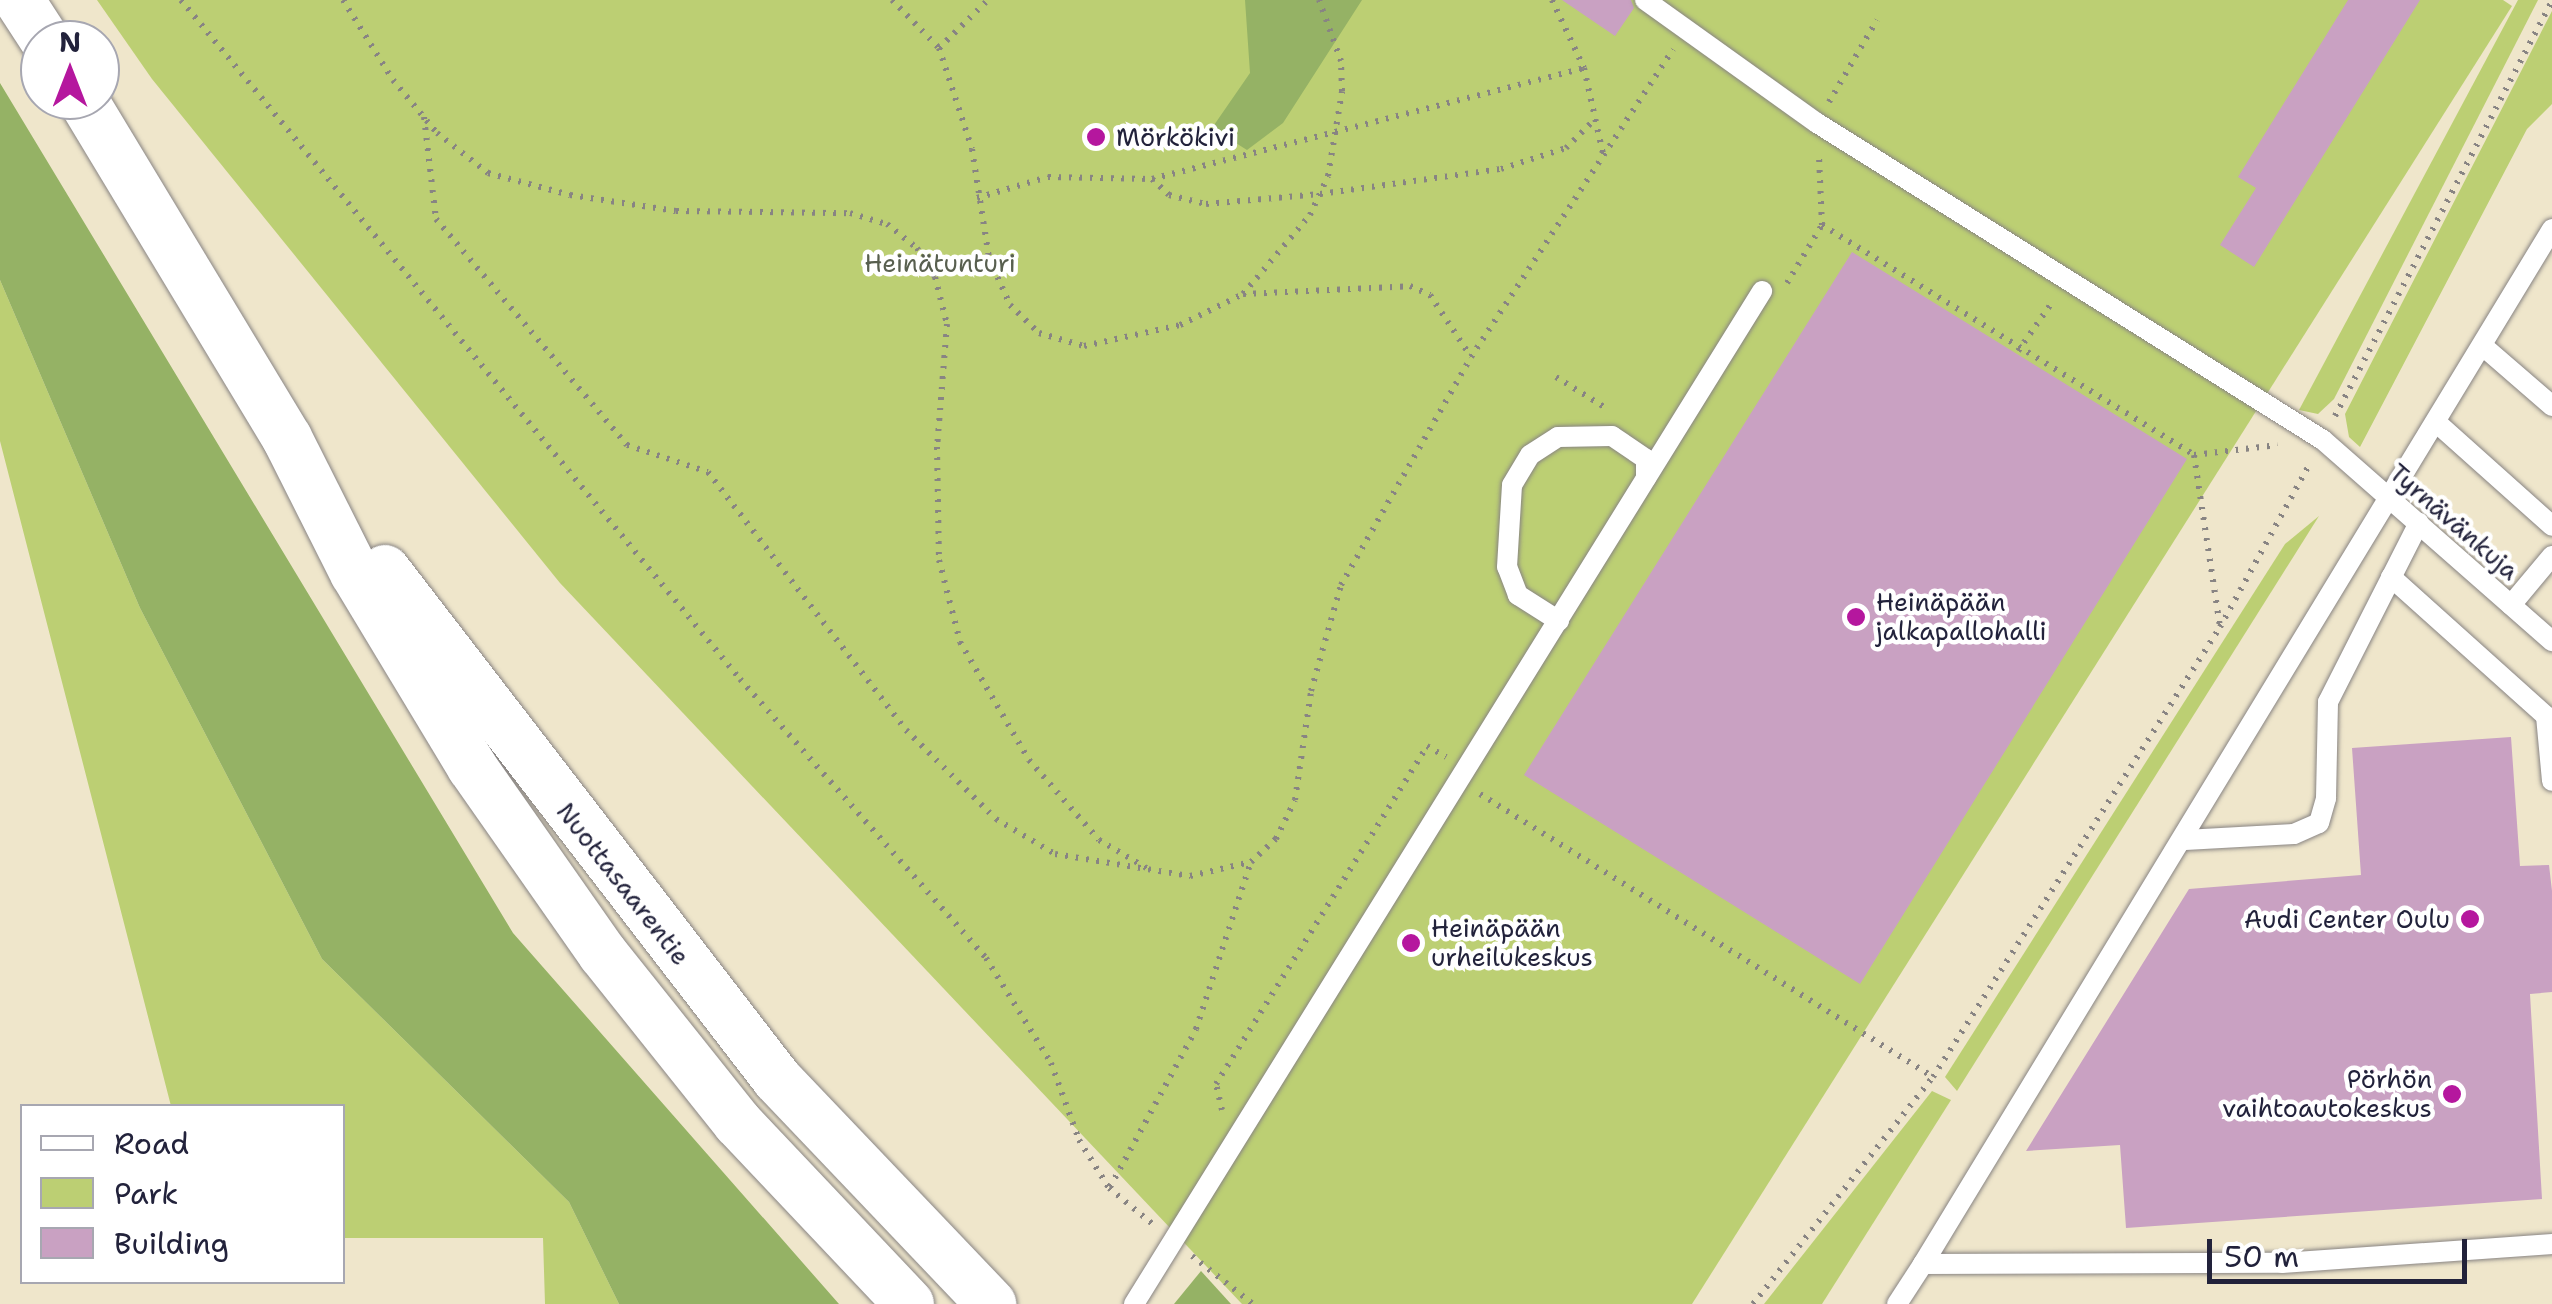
<!DOCTYPE html>
<meta charset="utf-8">
<style>
body{margin:0}
#map{position:relative;width:2552px;height:1304px;overflow:hidden;background:#efe6cb;font-family:"Shantell Sans",sans-serif}
div>[style]{position:absolute}
.green>*{inset:0;background:#bccf73}
.forest>*{inset:0;background:#95b265}
.building>*{inset:0;background:#c9a1c2}
.path>*{height:6px;margin-top:-3px;transform-origin:0;background:repeating-linear-gradient(90deg,#888483 0 2.5px,transparent 0 10.5px)}
.roads{filter:drop-shadow(0 0 2px #888483) drop-shadow(0 0 2px #888483)}
.service>*{height:20px;margin:-10px;padding:0 10px;transform-origin:10px;border-radius:10px;background:#fff}
.tertiary>*{height:50px;margin:-25px;padding:0 25px;transform-origin:25px;border-radius:25px;background:#fff}
.dots>*{width:28px;height:28px;translate:-50% -50%;box-sizing:border-box;border:5px solid #fff;border-radius:50%}
span{translate:-50% -50%;white-space:nowrap;text-align:center;line-height:1.15;-webkit-text-stroke:9px #fff;paint-order:stroke}
.poi-label{font-size:25px;color:#22223b}
.left{translate:0 -50%;text-align:left}
.right{translate:-100% -50%;text-align:right}
.park-label{font-size:25px;color:#585f4f}
.street-label{font-size:25px;color:#22223b}
.legend{position:absolute;left:20px;top:1104px;width:325px;height:180px;box-sizing:border-box;background:#fff;border:2px solid #a7a7b1;margin:0;padding:12px 18px;list-style:none;font-size:30px;color:#22223b}
.legend li{display:flex;align-items:center;gap:20px;height:50px}
.legend b{width:50px;border:2px solid #a7a7b1}
.north{position:absolute;left:20px;top:20px;width:100px;height:100px;box-sizing:border-box;background:#fff;border:2px solid #a7a7b1;border-radius:50%;rotate:0deg;font-size:28px;font-weight:700;line-height:40px;text-align:center;color:#22223b}
.north::after{content:'';display:block;margin:auto;width:35px;height:45px;background:#b5179e;clip-path:polygon(50% 0,100% 100%,50% 72%,0 100%)}
.scale{position:absolute;left:2207px;top:1239px;width:260px;height:45px;box-sizing:border-box;border:5px solid #22223b;border-top:0;padding-left:12px;font-size:30px;line-height:35px;white-space:nowrap;color:#22223b;-webkit-text-stroke:8px #fff;paint-order:stroke}
</style>
<div id="map">
<div class="green">
<i style="clip-path:polygon(97px 0,2503px 0,2512px 6px,1692px 1304px,1242px 1304px,560px 583px,152px 79px)"></i>
<i style="clip-path:polygon(2518px 0,2538px 0,2334px 399px,2318px 414px,2299px 410px)"></i>
<i style="clip-path:polygon(2552px 11px,2552px 104px,2527px 129px,2360px 447px,2349px 437px,2345px 414px)"></i>
<i style="clip-path:polygon(0 280px,140px 608px,322px 959px,569px 1202px,619px 1304px,545px 1304px,543px 1238px,343px 1238px,342px 1106px,171px 1106px,0 441px)"></i>
<i style="clip-path:polygon(2319px 516px,1957px 1091px,1945px 1077px,2285px 544px)"></i>
<i style="clip-path:polygon(1932px 1091px,1951px 1100px,1822px 1304px,1764px 1304px)"></i>
</div>
<div class="forest">
<i style="clip-path:polygon(1245px 0,1362px 0,1283px 123px,1247px 150px,1212px 128px,1250px 73px)"></i>
<i style="clip-path:polygon(0 83px,513px 933px,839px 1304px,619px 1304px,569px 1202px,322px 959px,140px 608px,0 280px)"></i>
<i style="clip-path:polygon(1201px 1271px,1231px 1304px,1174px 1304px)"></i>
</div>
<div class="building">
<i style="clip-path:polygon(1562px 0,1631px 0,1634px 8px,1615px 36px)"></i>
<i style="clip-path:polygon(2348px 0,2420px 0,2254px 267px,2220px 245px,2256px 188px,2238px 177px)"></i>
<i style="clip-path:polygon(1852px 252px,2187px 459px,1860px 984px,1524px 775px)"></i>
<i style="clip-path:polygon(2511px 737px,2520px 866px,2549px 865px,2552px 891px,2552px 992px,2530px 994px,2542px 1199px,2126px 1228px,2120px 1145px,2026px 1151px,2189px 889px,2361px 875px,2352px 748px)"></i>
</div>
<div class="path">
<i style="left:181px;top:0;width:880px;rotate:50.54deg"></i>
<i style="left:740px;top:679px;width:372px;rotate:48.6deg"></i>
<i style="left:986px;top:958px;width:123px;rotate:58.2deg"></i>
<i style="left:1051px;top:1063px;width:82px;rotate:70deg"></i>
<i style="left:1079px;top:1140px;width:57px;rotate:58deg"></i>
<i style="left:1109px;top:1188px;width:60px;rotate:39.6deg"></i>
<i style="left:343px;top:0;width:94px;rotate:58deg"></i>
<i style="left:393px;top:80px;width:69px;rotate:50.3deg"></i>
<i style="left:437px;top:133px;width:65px;rotate:38.1deg"></i>
<i style="left:488px;top:173px;width:85px;rotate:15deg"></i>
<i style="left:570px;top:195px;width:107px;rotate:8.6deg"></i>
<i style="left:676px;top:211px;width:174px;rotate:0.7deg"></i>
<i style="left:850px;top:213px;width:39px;rotate:17deg"></i>
<i style="left:887px;top:224px;width:38px;rotate:39deg"></i>
<i style="left:917px;top:248px;width:34px;rotate:58deg"></i>
<i style="left:935px;top:277px;width:49px;rotate:75.7deg"></i>
<i style="left:947px;top:324px;width:123px;rotate:94.6deg"></i>
<i style="left:937px;top:447px;width:113px;rotate:89deg"></i>
<i style="left:939px;top:560px;width:85px;rotate:75.6deg"></i>
<i style="left:960px;top:642px;width:137px;rotate:59.7deg"></i>
<i style="left:1029px;top:760px;width:106px;rotate:48.8deg"></i>
<i style="left:1099px;top:840px;width:57px;rotate:30.6deg"></i>
<i style="left:892px;top:0;width:67px;rotate:45.6deg"></i>
<i style="left:939px;top:48px;width:106px;rotate:71.9deg"></i>
<i style="left:972px;top:149px;width:110px;rotate:81.1deg"></i>
<i style="left:989px;top:258px;width:51px;rotate:65.9deg"></i>
<i style="left:1010px;top:305px;width:40px;rotate:44deg"></i>
<i style="left:1039px;top:333px;width:47px;rotate:16.1deg"></i>
<i style="left:1084px;top:346px;width:98px;rotate:-12.3deg"></i>
<i style="left:1180px;top:325px;width:70px;rotate:-26.2deg"></i>
<i style="left:1243px;top:294px;width:104px;rotate:-49.7deg"></i>
<i style="left:1310px;top:215px;width:43px;rotate:-65.2deg"></i>
<i style="left:1328px;top:176px;width:86px;rotate:-80.6deg"></i>
<i style="left:1342px;top:91px;width:30px;rotate:-92deg"></i>
<i style="left:1341px;top:61px;width:65px;rotate:-109.8deg"></i>
<i style="left:1552px;top:0;width:75px;rotate:64.8deg"></i>
<i style="left:1584px;top:68px;width:92px;rotate:77.5deg"></i>
<i style="left:939px;top:48px;width:69px;rotate:-44.4deg"></i>
<i style="left:1829px;top:102px;width:95px;rotate:-59.7deg"></i>
<i style="left:424px;top:117px;width:103px;rotate:83.3deg"></i>
<i style="left:436px;top:219px;width:296px;rotate:49.8deg"></i>
<i style="left:627px;top:445px;width:85px;rotate:18.4deg"></i>
<i style="left:708px;top:472px;width:325px;rotate:52.5deg"></i>
<i style="left:906px;top:730px;width:127px;rotate:44.7deg"></i>
<i style="left:996px;top:819px;width:69px;rotate:30.7deg"></i>
<i style="left:1055px;top:854px;width:137px;rotate:9.3deg"></i>
<i style="left:1190px;top:876px;width:63px;rotate:-12.9deg"></i>
<i style="left:1251px;top:862px;width:34px;rotate:-43deg"></i>
<i style="left:1276px;top:839px;width:43px;rotate:-64deg"></i>
<i style="left:1295px;top:800px;width:110px;rotate:-81.6deg"></i>
<i style="left:1311px;top:691px;width:110px;rotate:-74.2deg"></i>
<i style="left:1341px;top:585px;width:262px;rotate:-60.3deg"></i>
<i style="left:1471px;top:357px;width:368px;rotate:-56.7deg"></i>
<i style="left:1152px;top:179px;width:446px;rotate:-14.4deg"></i>
<i style="left:977px;top:198px;width:74px;rotate:-16.5deg"></i>
<i style="left:1048px;top:177px;width:104px;rotate:1.1deg"></i>
<i style="left:1152px;top:179px;width:23px;rotate:43deg"></i>
<i style="left:1169px;top:195px;width:38px;rotate:14deg"></i>
<i style="left:1206px;top:204px;width:114px;rotate:-5deg"></i>
<i style="left:1320px;top:194px;width:183px;rotate:-7.9deg"></i>
<i style="left:1501px;top:169px;width:68px;rotate:-17.9deg"></i>
<i style="left:1566px;top:148px;width:42px;rotate:-45deg"></i>
<i style="left:1822px;top:225px;width:437px;rotate:31.7deg"></i>
<i style="left:2194px;top:455px;width:84px;rotate:-6.9deg"></i>
<i style="left:1787px;top:283px;width:68px;rotate:-58.9deg"></i>
<i style="left:1822px;top:225px;width:69px;rotate:-92.5deg"></i>
<i style="left:1243px;top:294px;width:167px;rotate:-2.7deg"></i>
<i style="left:1410px;top:286px;width:22px;rotate:24deg"></i>
<i style="left:1430px;top:295px;width:74px;rotate:56.5deg"></i>
<i style="left:2018px;top:351px;width:61px;rotate:-55deg"></i>
<i style="left:1556px;top:377px;width:62px;rotate:31.9deg"></i>
<i style="left:2335px;top:416px;width:468px;rotate:-62.4deg"></i>
<i style="left:2194px;top:455px;width:174px;rotate:81.4deg"></i>
<i style="left:1480px;top:794px;width:534px;rotate:31.99deg"></i>
<i style="left:1222px;top:1110px;width:27px;rotate:-103deg"></i>
<i style="left:1216px;top:1084px;width:398px;rotate:-58deg"></i>
<i style="left:1427px;top:746px;width:22px;rotate:30deg"></i>
<i style="left:1110px;top:1187px;width:180px;rotate:-61.4deg"></i>
<i style="left:1196px;top:1029px;width:176px;rotate:-71.8deg"></i>
<i style="left:1192px;top:1256px;width:78px;rotate:38.2deg"></i>
<i style="left:1753px;top:1304px;width:290px;rotate:-51.6deg"></i>
<i style="left:1933px;top:1077px;width:534px;rotate:-57.47deg"></i>
<i style="left:2220px;top:627px;width:187px;rotate:-61.2deg"></i>
</div>
<div class="roads">
<div class="service">
<i style="left:1645px;top:0;width:211px;rotate:35.6deg"></i>
<i style="left:1817px;top:123px;width:597px;rotate:32.07deg"></i>
<i style="left:2323px;top:440px;width:305px;rotate:41.3deg"></i>
<i style="left:2484px;top:347px;width:90px;rotate:40.9deg"></i>
<i style="left:2437px;top:423px;width:154px;rotate:41.8deg"></i>
<i style="left:2391px;top:577px;width:208px;rotate:41.9deg"></i>
<i style="left:2546px;top:716px;width:65px;rotate:84.7deg"></i>
<i style="left:2511px;top:605px;width:64px;rotate:-50.1deg"></i>
<i style="left:1559px;top:621px;width:49px;rotate:-147.6deg"></i>
<i style="left:1518px;top:595px;width:30px;rotate:-111deg"></i>
<i style="left:1507px;top:567px;width:82px;rotate:-86.5deg"></i>
<i style="left:1512px;top:485px;width:35px;rotate:-59deg"></i>
<i style="left:1530px;top:455px;width:33px;rotate:-33deg"></i>
<i style="left:1558px;top:437px;width:54px;rotate:-1.1deg"></i>
<i style="left:1612px;top:436px;width:41px;rotate:34.1deg"></i>
<i style="left:1646px;top:459px;width:19px;rotate:90deg"></i>
<i style="left:2185px;top:840px;width:109px;rotate:-3.2deg"></i>
<i style="left:2294px;top:834px;width:27px;rotate:-24deg"></i>
<i style="left:2319px;top:823px;width:26px;rotate:-74deg"></i>
<i style="left:2326px;top:798px;width:96px;rotate:-88.8deg"></i>
<i style="left:2328px;top:702px;width:201px;rotate:-63.1deg"></i>
<i style="left:1923px;top:1264px;width:1211px;rotate:-58.71deg"></i>
<i style="left:1134px;top:1304px;width:1192px;rotate:-58.2deg"></i>
<i style="left:1897px;top:1304px;width:48px;rotate:-57deg"></i>
<i style="left:1923px;top:1264px;width:359px;rotate:-0.2deg"></i>
<i style="left:2282px;top:1263px;width:271px;rotate:-4deg"></i>
</div>
<div class="tertiary">
<i style="left:19px;top:0;width:48px;rotate:57deg"></i>
<i style="left:83px;top:100px;width:395px;rotate:58.9deg"></i>
<i style="left:287px;top:438px;width:151px;rotate:63.3deg"></i>
<i style="left:355px;top:573px;width:227px;rotate:58.9deg"></i>
<i style="left:472px;top:767px;width:228px;rotate:55deg"></i>
<i style="left:603px;top:954px;width:216px;rotate:51.4deg"></i>
<i style="left:738px;top:1123px;width:249px;rotate:46.6deg"></i>
<i style="left:385px;top:570px;width:642px;rotate:52.4deg"></i>
<i style="left:777px;top:1079px;width:311px;rotate:46.4deg"></i>
</div>
</div>
<div class="dots">
<i style="left:1096px;top:137px;background:#b5179e"></i>
<i style="left:1856px;top:617px;background:#b5179e"></i>
<i style="left:2470px;top:919px;background:#b5179e"></i>
<i style="left:1411px;top:943px;background:#b5179e"></i>
<i style="left:2452px;top:1094px;background:#b5179e"></i>
</div>
<div class="poi-label">
<span class="left" style="left:1116px;top:137px">Mörkökivi</span>
<span class="left" style="left:1876px;top:617px">Heinäpään<br>jalkapallohalli</span>
<span class="right" style="left:2450px;top:919px">Audi Center Oulu</span>
<span class="left" style="left:1431px;top:943px">Heinäpään<br>urheilukeskus</span>
<span class="right" style="left:2432px;top:1094px">Pörhön<br>vaihtoautokeskus</span>
</div>
<div class="park-label">
<span style="left:940px;top:263px">Heinätunturi</span>
</div>
<div class="street-label">
<span style="left:2454px;top:522px;rotate:41deg">Tyrnävänkuja</span>
<span style="left:623px;top:884px;rotate:52deg">Nuottasaarentie</span>
</div>
<ul class="legend">
<li><b style="height:12px;background:#fff"></b>Road</li>
<li><b style="height:28px;background:#bccf73"></b>Park</li>
<li><b style="height:28px;background:#c9a1c2"></b>Building</li>
</ul>
<div class="north">N</div>
<div class="scale">50 m</div>
</div>
